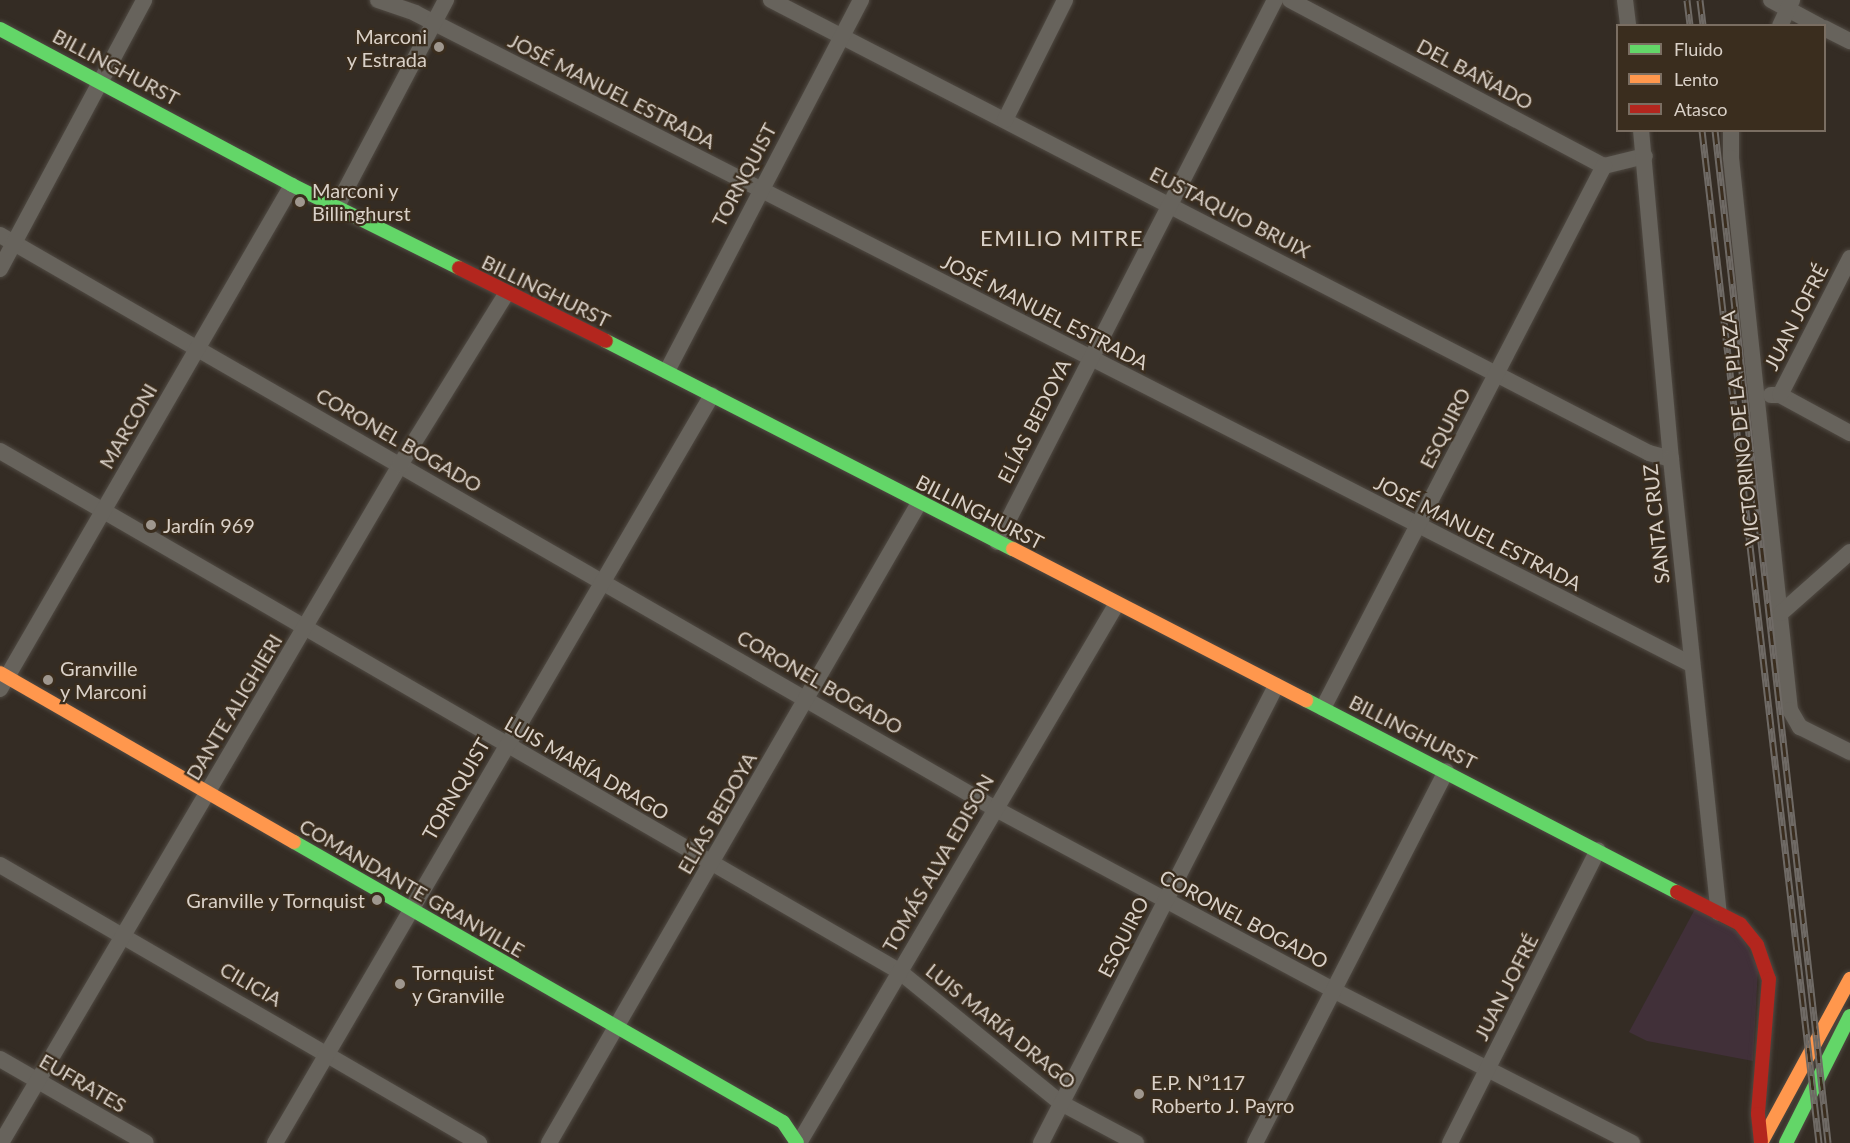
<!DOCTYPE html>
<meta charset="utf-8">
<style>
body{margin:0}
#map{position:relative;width:1850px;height:1143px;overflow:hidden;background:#342c24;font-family:Lato,sans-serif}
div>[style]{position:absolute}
.commercial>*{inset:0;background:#413039}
.roads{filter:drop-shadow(0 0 2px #504a43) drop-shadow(0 0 2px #504a43)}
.street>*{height:16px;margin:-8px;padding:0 8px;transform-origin:8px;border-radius:8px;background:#67635c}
.fast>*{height:14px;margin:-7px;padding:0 7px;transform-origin:7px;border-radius:7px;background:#63d668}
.slow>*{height:14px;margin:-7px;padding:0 7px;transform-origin:7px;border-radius:7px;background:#ff974d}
.jam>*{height:14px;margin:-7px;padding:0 7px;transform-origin:7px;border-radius:7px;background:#b3261e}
.rail>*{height:7px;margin-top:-3.5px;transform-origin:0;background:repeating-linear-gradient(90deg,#3a2d1e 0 14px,#6f6a65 0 28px);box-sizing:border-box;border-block:2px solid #6f6a65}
.dots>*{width:16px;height:16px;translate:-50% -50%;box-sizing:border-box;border:3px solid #3a2d1e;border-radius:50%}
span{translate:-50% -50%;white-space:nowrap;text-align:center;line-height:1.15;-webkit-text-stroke:4.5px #3a2d1e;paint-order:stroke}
.poi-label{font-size:20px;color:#d9d0c7}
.right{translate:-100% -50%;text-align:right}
.left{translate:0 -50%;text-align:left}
.street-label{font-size:20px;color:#d9d0c7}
.quarter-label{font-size:22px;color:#d9d0c7;letter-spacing:1.5px}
.legend{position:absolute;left:1616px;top:24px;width:210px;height:108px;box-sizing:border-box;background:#3a2d1e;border:2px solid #7a6e62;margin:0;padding:8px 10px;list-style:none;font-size:18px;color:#d9d0c7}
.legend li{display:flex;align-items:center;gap:12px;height:30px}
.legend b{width:30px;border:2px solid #7a6e62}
</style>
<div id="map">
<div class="commercial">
<i style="clip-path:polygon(1695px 909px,1740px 933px,1758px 968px,1753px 1061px,1647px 1041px,1629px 1032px)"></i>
</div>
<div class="roads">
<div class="street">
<i style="left:378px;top:0;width:39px;rotate:19deg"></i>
<i style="left:415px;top:13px;width:1432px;rotate:27.03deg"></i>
<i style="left:771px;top:0;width:988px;rotate:27.29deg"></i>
<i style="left:1649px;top:453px;width:23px;rotate:15deg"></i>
<i style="left:1290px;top:0;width:355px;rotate:27.9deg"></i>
<i style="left:1604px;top:166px;width:42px;rotate:-13.7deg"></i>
<i style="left:1625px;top:0;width:26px;rotate:83deg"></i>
<i style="left:1771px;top:0;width:55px;rotate:28.4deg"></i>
<i style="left:1780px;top:26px;width:29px;rotate:-65deg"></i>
<i style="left:1824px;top:28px;width:29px;rotate:27deg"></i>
<i style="left:1005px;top:120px;width:134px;rotate:-63.4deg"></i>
<i style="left:1641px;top:130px;width:330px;rotate:84.8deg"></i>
<i style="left:1671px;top:459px;width:456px;rotate:84deg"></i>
<i style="left:1731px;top:130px;width:28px;rotate:90deg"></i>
<i style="left:1731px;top:158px;width:555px;rotate:83.9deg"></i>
<i style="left:1790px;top:710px;width:20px;rotate:60deg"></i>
<i style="left:1800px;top:727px;width:56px;rotate:26.6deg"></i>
<i style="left:338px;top:204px;width:231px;rotate:-62.1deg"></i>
<i style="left:0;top:235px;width:1147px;rotate:29.96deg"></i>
<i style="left:994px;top:808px;width:385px;rotate:28.2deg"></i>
<i style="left:1333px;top:990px;width:336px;rotate:27.1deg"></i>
<i style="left:0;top:269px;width:305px;rotate:-61.8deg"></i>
<i style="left:667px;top:371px;width:419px;rotate:-62.4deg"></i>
<i style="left:1771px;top:395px;width:9px"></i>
<i style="left:1780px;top:395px;width:80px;rotate:28.5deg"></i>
<i style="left:1780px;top:395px;width:154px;rotate:-62.9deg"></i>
<i style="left:0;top:451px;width:1039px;rotate:30.05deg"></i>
<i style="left:899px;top:971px;width:209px;rotate:39.2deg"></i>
<i style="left:1061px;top:1103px;width:85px;rotate:28.1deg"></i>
<i style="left:997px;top:542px;width:609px;rotate:-62.85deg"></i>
<i style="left:1781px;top:613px;width:92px;rotate:-41.5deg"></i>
<i style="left:0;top:689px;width:582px;rotate:-59.91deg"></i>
<i style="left:1323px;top:708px;width:611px;rotate:-62.6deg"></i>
<i style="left:0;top:865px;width:554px;rotate:30.13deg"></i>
<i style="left:0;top:1059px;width:168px;rotate:29.9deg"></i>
<i style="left:1px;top:1143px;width:787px;rotate:-59.52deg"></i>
<i style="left:400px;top:465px;width:201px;rotate:-58.2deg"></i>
<i style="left:275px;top:1143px;width:866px;rotate:-59.71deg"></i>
<i style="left:549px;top:1143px;width:739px;rotate:-59.97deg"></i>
<i style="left:799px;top:1143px;width:624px;rotate:-59.49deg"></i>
<i style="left:1041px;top:1143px;width:514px;rotate:-62.79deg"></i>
<i style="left:1255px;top:1143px;width:418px;rotate:-62.8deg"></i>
<i style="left:1450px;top:1143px;width:328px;rotate:-63.2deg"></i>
</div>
<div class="fast">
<i style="left:0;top:29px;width:331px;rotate:28.1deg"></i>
<i style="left:292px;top:185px;width:186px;rotate:26.4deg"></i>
<i style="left:606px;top:341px;width:457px;rotate:27.1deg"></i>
<i style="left:1306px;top:700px;width:418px;rotate:27.4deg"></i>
<i style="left:294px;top:842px;width:563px;rotate:29.8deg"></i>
<i style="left:783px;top:1122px;width:25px;rotate:56deg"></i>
<i style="left:1786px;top:1143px;width:142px;rotate:-63.3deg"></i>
</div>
<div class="slow">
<i style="left:1013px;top:549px;width:330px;rotate:27.3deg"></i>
<i style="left:0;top:673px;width:339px;rotate:29.9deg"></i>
<i style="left:1761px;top:1143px;width:187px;rotate:-61.5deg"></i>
</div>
<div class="jam">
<i style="left:459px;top:268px;width:164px;rotate:26.4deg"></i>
<i style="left:1677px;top:892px;width:71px;rotate:26.9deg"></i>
<i style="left:1740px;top:924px;width:27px;rotate:51deg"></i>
<i style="left:1757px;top:945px;width:36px;rotate:71deg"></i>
<i style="left:1769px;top:979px;width:135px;rotate:94.7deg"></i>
<i style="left:1758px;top:1114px;width:28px;rotate:84deg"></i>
</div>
</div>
<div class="rail">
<i style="left:1687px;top:0;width:26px;rotate:83deg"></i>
<i style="left:1700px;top:0;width:26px;rotate:83deg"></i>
<i style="left:1702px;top:130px;width:1020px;rotate:83.41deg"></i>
<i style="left:1715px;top:130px;width:1019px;rotate:83.63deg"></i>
</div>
<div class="dots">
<i style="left:439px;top:47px;background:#9f978e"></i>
<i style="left:300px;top:202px;background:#9f978e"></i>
<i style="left:151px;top:525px;background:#9f978e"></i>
<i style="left:48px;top:680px;background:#9f978e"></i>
<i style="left:377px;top:900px;background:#9f978e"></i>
<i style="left:400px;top:984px;background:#9f978e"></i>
<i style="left:1139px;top:1094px;background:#9f978e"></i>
</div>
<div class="poi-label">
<span class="right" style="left:427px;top:48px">Marconi<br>y Estrada</span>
<span class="left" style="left:312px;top:202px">Marconi y<br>Billinghurst</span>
<span class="left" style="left:163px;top:525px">Jardín 969</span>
<span class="left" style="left:60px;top:680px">Granville<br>y Marconi</span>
<span class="right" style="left:365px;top:900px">Granville y Tornquist</span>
<span class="left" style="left:412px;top:984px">Tornquist<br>y Granville</span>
<span class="left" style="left:1151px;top:1094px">E.P. Nº117<br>Roberto J. Payro</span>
</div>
<div class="street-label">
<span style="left:116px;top:67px;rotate:28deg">BILLINGHURST</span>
<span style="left:1475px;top:74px;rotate:28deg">DEL BAÑADO</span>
<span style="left:612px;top:91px;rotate:27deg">JOSÉ MANUEL ESTRADA</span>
<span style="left:744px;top:175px;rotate:-62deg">TORNQUIST</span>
<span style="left:1230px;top:212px;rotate:27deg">EUSTAQUIO BRUIX</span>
<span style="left:546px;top:291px;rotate:26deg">BILLINGHURST</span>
<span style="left:1045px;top:312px;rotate:27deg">JOSÉ MANUEL ESTRADA</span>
<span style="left:1796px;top:317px;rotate:-63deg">JUAN JOFRÉ</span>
<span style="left:1034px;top:421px;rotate:-63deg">ELÍAS BEDOYA</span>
<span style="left:128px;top:426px;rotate:-60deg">MARCONI</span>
<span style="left:1445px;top:428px;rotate:-63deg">ESQUIRO</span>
<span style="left:1740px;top:428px;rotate:-96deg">VICTORINO DE LA PLAZA</span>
<span style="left:399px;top:440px;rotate:30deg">CORONEL BOGADO</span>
<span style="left:980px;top:512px;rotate:27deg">BILLINGHURST</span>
<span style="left:1656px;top:524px;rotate:-96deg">SANTA CRUZ</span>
<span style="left:1478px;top:533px;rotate:27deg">JOSÉ MANUEL ESTRADA</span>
<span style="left:820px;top:682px;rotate:30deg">CORONEL BOGADO</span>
<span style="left:234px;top:707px;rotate:-59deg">DANTE ALIGHIERI</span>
<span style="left:1413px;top:732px;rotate:27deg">BILLINGHURST</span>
<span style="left:587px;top:768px;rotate:30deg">LUIS MARÍA DRAGO</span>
<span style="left:456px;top:789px;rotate:-60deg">TORNQUIST</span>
<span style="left:717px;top:813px;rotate:-60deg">ELÍAS BEDOYA</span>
<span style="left:938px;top:863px;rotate:-60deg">TOMÁS ALVA EDISON</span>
<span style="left:412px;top:888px;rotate:30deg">COMANDANTE GRANVILLE</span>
<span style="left:1244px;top:919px;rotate:28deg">CORONEL BOGADO</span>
<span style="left:1123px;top:937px;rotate:-63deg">ESQUIRO</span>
<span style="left:251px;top:984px;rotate:30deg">CILICIA</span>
<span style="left:1506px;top:987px;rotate:-63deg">JUAN JOFRÉ</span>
<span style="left:1001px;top:1026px;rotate:39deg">LUIS MARÍA DRAGO</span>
<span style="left:83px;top:1083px;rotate:30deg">EUFRATES</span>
</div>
<div class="quarter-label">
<span style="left:1062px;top:238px">EMILIO MITRE</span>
</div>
<ul class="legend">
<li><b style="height:8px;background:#63d668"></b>Fluido</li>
<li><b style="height:8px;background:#ff974d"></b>Lento</li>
<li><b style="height:8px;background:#b3261e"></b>Atasco</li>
</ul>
</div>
